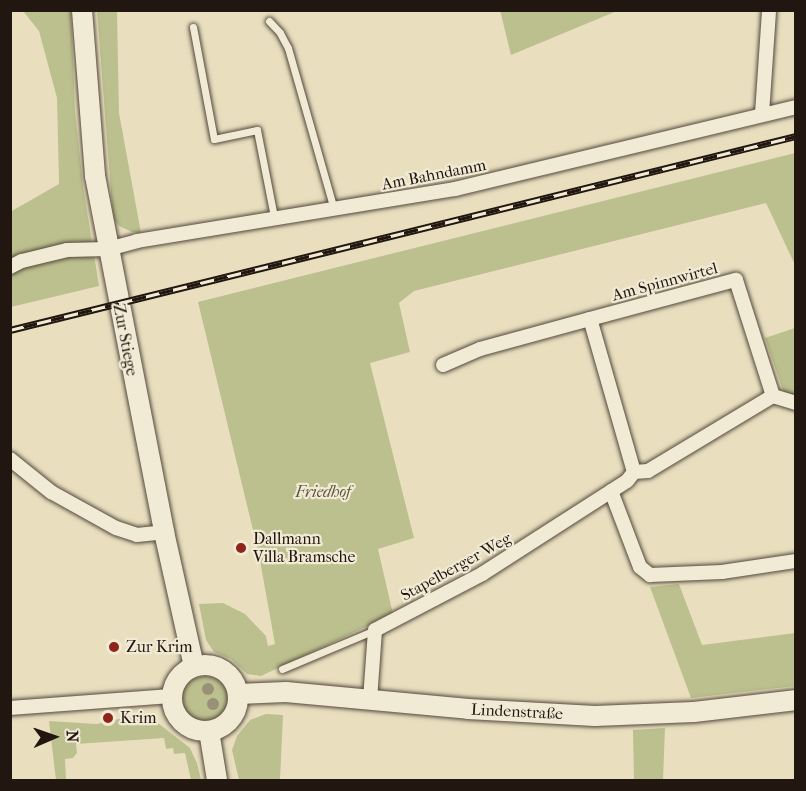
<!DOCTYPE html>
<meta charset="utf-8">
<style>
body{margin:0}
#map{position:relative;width:806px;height:791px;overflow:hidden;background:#e9dfbf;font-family:"IM FELL French Canon",serif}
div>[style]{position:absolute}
.green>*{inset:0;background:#bcc08e}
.round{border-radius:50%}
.roads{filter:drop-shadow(0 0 2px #54483c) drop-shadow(0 0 2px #54483c)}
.lane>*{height:7px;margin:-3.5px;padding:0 3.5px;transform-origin:3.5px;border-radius:3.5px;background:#f1ead5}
.street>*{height:14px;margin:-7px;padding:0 7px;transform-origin:7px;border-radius:7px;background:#f1ead5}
.secondary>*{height:20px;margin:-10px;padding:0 10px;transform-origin:10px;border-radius:10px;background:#f1ead5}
.secondary>.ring{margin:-10px;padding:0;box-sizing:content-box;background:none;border:20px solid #f1ead5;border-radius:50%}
.rail>*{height:7px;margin-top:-3.5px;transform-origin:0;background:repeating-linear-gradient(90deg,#f1ead5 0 14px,#221610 0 28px);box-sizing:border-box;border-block:2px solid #221610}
.trees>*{width:12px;height:12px;margin:-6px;border-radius:50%;background:#999177}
.dots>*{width:16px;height:16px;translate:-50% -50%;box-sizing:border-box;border:3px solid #f1ead5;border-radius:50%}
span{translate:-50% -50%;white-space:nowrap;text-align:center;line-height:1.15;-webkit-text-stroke:4.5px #f1ead5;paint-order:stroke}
.street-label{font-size:16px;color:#221610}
.park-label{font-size:16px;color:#58523c;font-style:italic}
.poi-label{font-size:16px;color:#221610}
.left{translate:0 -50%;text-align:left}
.frame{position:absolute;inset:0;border:12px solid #221610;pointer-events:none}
.north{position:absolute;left:24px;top:707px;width:60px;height:60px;-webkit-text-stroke:4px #f1ead5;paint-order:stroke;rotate:88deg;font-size:16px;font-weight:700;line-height:24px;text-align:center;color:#221610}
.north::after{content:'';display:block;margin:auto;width:21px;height:27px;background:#221610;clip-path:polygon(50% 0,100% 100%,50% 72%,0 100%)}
</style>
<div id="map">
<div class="green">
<i style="clip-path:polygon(500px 10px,617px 10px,617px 11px,511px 55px)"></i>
<i style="clip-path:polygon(23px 11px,71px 11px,75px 110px,83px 186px,99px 286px,11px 307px,10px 212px,59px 184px,57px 98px,39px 31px)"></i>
<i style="clip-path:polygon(97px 11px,117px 11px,119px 113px,141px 233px,132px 232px,119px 226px,113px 218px)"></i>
<i style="clip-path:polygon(795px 153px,795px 265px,766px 203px,414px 291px,399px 303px,410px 352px,370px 363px,414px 538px,378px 549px,393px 614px,261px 676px,247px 674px,231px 659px,214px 652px,206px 640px,199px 604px,223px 603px,245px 614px,266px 636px,268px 646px,275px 644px,259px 555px,198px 302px)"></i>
<i style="clip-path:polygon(795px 328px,795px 395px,784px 393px,765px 338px)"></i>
<i style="clip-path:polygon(679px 584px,702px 645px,795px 633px,795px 686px,691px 698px,650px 587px)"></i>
<i class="round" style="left:182px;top:676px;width:46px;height:46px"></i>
<i style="clip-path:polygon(145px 713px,190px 748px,197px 763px,201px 780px,191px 780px,185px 753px,174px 754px,173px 748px,166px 749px,164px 738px,76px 744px,77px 753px,73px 758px,65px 759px,66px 780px,56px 780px,49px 721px,97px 724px)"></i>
<i style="clip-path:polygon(266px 714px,283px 715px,280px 780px,239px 780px,232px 750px,237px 736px,250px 720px)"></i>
<i style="clip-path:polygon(665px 728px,663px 780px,634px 780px,633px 730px)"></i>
</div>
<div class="roads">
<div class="lane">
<i style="left:269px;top:21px;width:16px;rotate:47deg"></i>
<i style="left:280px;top:33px;width:17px;rotate:62deg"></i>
<i style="left:288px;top:48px;width:168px;rotate:74.1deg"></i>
<i style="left:193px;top:27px;width:114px;rotate:79.4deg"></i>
<i style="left:214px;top:139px;width:44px;rotate:-11.8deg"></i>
<i style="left:257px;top:130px;width:89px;rotate:78.9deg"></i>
<i style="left:282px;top:669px;width:101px;rotate:-22.8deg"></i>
</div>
<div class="street">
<i style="left:762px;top:114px;width:104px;rotate:-86.1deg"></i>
<i style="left:10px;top:267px;width:13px;rotate:-27deg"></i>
<i style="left:22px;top:261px;width:46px;rotate:-13.7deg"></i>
<i style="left:67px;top:250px;width:41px;rotate:-1.4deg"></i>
<i style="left:108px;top:249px;width:30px;rotate:-15deg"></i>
<i style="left:137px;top:241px;width:322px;rotate:-9.3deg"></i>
<i style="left:455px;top:189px;width:351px;rotate:-13.5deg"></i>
<i style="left:443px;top:365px;width:40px;rotate:-23.4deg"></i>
<i style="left:480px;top:349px;width:114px;rotate:-15.3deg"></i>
<i style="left:10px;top:459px;width:53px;rotate:38.8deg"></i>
<i style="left:51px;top:492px;width:74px;rotate:29deg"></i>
<i style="left:116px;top:528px;width:22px;rotate:18deg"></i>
<i style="left:137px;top:535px;width:27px;rotate:-6deg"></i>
<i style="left:634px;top:472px;width:159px;rotate:-106deg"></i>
<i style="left:590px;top:319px;width:151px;rotate:-15deg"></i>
<i style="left:736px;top:280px;width:122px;rotate:72.3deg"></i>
<i style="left:611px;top:491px;width:81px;rotate:69.1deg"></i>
<i style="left:640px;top:567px;width:13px;rotate:39deg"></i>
<i style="left:650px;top:575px;width:72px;rotate:-2.4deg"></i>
<i style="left:722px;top:572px;width:75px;rotate:-8.5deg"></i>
<i style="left:370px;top:700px;width:70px;rotate:-85.9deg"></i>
<i style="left:375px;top:630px;width:121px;rotate:-27.6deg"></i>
<i style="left:482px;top:574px;width:172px;rotate:-32.7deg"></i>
<i style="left:627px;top:481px;width:11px;rotate:-52deg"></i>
<i style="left:634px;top:472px;width:14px;rotate:-4deg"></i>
<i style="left:648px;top:471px;width:146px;rotate:-31deg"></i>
<i style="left:773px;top:396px;width:24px;rotate:17deg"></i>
<i style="left:10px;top:708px;width:161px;rotate:-4.3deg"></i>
</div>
<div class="secondary">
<i style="left:82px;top:10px;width:167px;rotate:85.5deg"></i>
<i style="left:95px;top:176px;width:363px;rotate:79deg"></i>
<i style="left:164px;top:532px;width:137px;rotate:77.4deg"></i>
<i class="ring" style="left:172px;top:665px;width:46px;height:46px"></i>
<i style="left:238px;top:694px;width:48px;rotate:-2.4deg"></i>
<i style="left:286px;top:692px;width:183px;rotate:5.3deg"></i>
<i style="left:468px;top:709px;width:127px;rotate:3.2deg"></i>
<i style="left:595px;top:716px;width:99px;rotate:-2.3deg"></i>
<i style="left:694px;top:712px;width:103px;rotate:-6.7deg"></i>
<i style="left:209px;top:731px;width:50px;rotate:80.7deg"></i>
</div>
</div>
<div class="rail">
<i style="left:10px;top:330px;width:810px;rotate:-13.86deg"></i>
</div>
<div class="trees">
<i style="left:208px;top:689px"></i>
<i style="left:213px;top:704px"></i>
</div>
<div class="dots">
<i style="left:241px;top:548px;background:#8f2418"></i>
<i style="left:114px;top:647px;background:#8f2418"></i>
<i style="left:108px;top:718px;background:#8f2418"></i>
</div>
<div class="street-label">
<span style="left:434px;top:175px;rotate:-11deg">Am Bahndamm</span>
<span style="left:665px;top:282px;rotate:-15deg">Am Spinnwirtel</span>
<span style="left:125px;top:340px;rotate:79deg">Zur Stiege</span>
<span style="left:456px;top:567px;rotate:-29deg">Stapelberger Weg</span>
<span style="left:517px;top:712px;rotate:3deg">Lindenstraße</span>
</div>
<div class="park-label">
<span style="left:323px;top:492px">Friedhof</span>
</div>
<div class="poi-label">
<span class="left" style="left:253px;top:548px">Dallmann<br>Villa Bramsche</span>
<span class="left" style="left:126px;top:647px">Zur Krim</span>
<span class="left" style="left:120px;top:718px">Krim</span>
</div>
<div class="frame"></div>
<div class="north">N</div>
</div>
